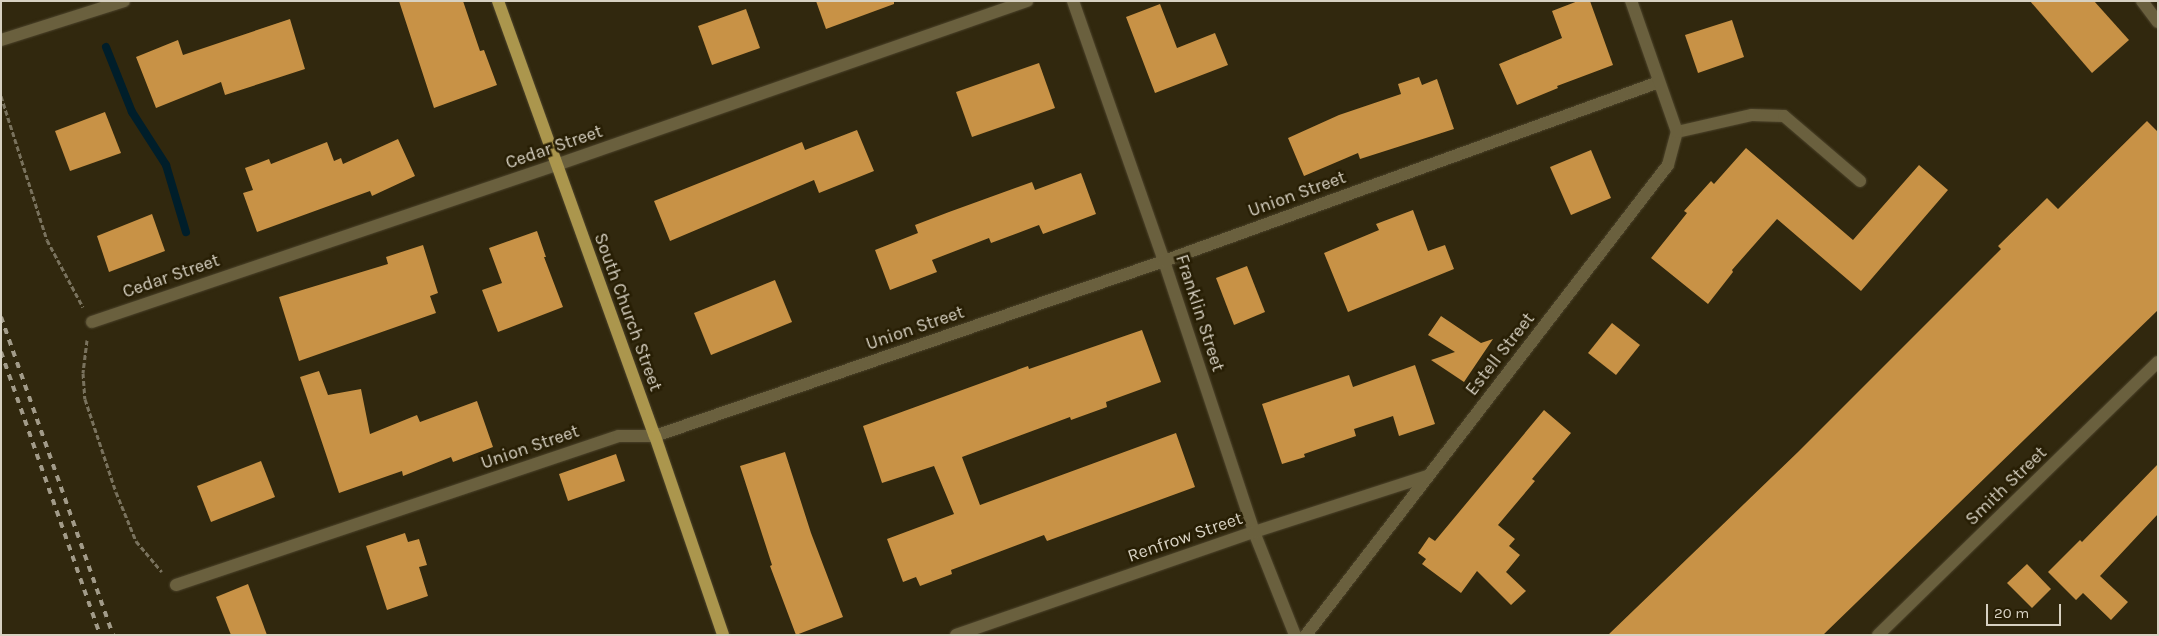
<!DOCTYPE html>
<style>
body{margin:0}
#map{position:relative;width:2159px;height:636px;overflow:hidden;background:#31280e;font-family:Karla,sans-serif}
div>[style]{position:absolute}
.stream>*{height:8px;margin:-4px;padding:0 4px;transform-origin:4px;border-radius:4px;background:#001e2a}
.building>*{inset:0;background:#c89246}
.path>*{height:3px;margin-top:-1.5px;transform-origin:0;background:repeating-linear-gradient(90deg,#79725d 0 5px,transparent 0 7.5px)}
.roads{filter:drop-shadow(0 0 1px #4c432b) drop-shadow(0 0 1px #4c432b)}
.minor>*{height:12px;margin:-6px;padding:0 6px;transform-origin:6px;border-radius:6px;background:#6a603e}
.major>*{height:12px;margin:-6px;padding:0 6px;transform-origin:6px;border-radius:6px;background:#ab964d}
.rail>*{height:4px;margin-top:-2px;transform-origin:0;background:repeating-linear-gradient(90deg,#a29b89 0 6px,transparent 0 12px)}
span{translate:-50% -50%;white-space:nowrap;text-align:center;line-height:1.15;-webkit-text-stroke:5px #271e04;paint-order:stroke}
.street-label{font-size:18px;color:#d7d1c2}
.frame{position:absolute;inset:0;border:2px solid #d7d1c2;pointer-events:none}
.scale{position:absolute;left:1986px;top:604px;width:75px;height:22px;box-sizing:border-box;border:2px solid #d7d1c2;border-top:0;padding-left:6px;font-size:15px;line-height:18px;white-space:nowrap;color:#d7d1c2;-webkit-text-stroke:4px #271e04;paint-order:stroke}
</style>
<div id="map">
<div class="stream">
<i style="left:106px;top:47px;width:70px;rotate:68.2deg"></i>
<i style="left:132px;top:112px;width:63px;rotate:57.3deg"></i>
<i style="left:166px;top:165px;width:70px;rotate:73.4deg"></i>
</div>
<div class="building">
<i style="clip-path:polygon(399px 1px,463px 1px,480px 51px,484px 50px,497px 85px,434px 108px)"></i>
<i style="clip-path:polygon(816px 1px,894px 1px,894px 4px,826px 29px)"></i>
<i style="clip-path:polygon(1578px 1px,1590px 1px,1613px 65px,1557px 86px,1558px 88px,1517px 105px,1499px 64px,1562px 38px,1552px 11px)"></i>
<i style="clip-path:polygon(2030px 1px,2094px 1px,2129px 40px,2092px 73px)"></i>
<i style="clip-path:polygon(1160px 4px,1177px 48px,1215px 33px,1228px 65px,1155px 93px,1126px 17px)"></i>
<i style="clip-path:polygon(746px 9px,760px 48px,712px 65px,698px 26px)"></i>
<i style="clip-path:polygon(290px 19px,305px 69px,225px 95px,221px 82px,156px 108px,136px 57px,178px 40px,183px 55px)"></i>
<i style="clip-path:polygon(1732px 20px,1744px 57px,1698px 73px,1685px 35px)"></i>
<i style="clip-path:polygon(1039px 63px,1055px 108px,972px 137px,956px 92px)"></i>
<i style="clip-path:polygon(1419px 77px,1422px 85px,1437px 79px,1454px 129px,1360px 159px,1358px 153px,1304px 176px,1288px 138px,1339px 115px,1401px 94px,1398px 84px)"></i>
<i style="clip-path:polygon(105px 112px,121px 153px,70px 171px,55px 131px)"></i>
<i style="clip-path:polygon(2147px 121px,2158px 132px,2158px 310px,1823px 635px,1608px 635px,1798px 452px,2001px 249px,1998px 246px,2047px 198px,2058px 209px)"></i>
<i style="clip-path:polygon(857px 130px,874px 171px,819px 193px,814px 180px,670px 241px,654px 201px,802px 142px,805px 150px)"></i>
<i style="clip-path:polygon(398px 139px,415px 176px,372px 196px,370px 191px,257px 232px,243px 193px,253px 190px,245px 168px,269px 159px,271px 164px,327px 142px,334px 161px,341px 158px,343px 164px)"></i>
<i style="clip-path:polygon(1746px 148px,1853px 240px,1919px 165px,1948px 190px,1861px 291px,1777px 219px,1732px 270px,1733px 272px,1708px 304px,1651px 258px,1687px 213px,1684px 211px,1711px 181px,1714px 184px)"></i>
<i style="clip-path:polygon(1591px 150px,1611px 198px,1571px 215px,1550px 167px)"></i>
<i style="clip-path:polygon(1081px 173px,1096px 214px,1043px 234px,1039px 225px,991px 243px,989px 238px,932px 260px,937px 272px,890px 290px,875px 250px,918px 233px,915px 225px,949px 212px,1032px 182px,1035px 190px)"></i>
<i style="clip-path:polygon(1413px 210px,1428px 251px,1445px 245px,1454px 269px,1348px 312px,1324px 253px,1379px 230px,1376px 224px)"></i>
<i style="clip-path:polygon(152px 214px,165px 251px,109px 272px,97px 236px)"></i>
<i style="clip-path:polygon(537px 231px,546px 257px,544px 257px,563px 307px,498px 332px,482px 290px,502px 283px,489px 248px)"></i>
<i style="clip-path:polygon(423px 245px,438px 293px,430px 296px,436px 313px,299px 361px,279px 297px,388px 264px,386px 257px)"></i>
<i style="clip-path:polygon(1247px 266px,1265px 312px,1234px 325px,1216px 278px)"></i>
<i style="clip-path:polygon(775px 280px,792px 322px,711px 355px,694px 313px)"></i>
<i style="clip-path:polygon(1441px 316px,1481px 343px,1493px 339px,1464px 382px,1431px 360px,1455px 352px,1428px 335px)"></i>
<i style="clip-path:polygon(1612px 323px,1640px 345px,1616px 375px,1588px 353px)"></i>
<i style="clip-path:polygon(1142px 330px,1161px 382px,1106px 402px,1107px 407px,1071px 420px,1070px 417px,962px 457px,980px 505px,1176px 433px,1195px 487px,1047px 541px,1044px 535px,951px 570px,952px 574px,920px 586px,916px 577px,903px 582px,887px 539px,954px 514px,934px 466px,882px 483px,863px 426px,1028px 366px,1029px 369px)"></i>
<i style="clip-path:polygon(1415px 365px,1435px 424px,1399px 436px,1393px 416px,1354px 429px,1356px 436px,1304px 454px,1305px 457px,1282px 464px,1262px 404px,1349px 375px,1353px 387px)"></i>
<i style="clip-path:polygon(319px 371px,328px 395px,361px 389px,370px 434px,417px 415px,420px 422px,477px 401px,493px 447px,453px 462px,451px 457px,403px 476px,402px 471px,339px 493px,300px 377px)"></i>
<i style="clip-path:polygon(1544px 410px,1571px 433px,1532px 479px,1535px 481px,1498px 525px,1515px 539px,1509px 546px,1520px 555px,1506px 572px,1526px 591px,1511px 605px,1477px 571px,1461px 593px,1422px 564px,1426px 559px,1418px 553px,1429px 537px,1435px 541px)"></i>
<i style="clip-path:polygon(785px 452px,811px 533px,843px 617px,796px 635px,770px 566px,772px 565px,740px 466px)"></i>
<i style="clip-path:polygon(616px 454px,625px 481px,568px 501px,559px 474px)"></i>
<i style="clip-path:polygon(261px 461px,275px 497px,211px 522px,197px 486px)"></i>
<i style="clip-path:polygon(2158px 464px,2158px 514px,2100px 576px,2128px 602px,2111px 620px,2083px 593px,2076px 600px,2048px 572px,2080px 540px,2082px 542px)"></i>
<i style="clip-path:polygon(405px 533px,408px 542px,419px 539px,427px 565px,419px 567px,428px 596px,387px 610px,366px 546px)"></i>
<i style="clip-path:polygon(2027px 564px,2051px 589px,2032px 608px,2007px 583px)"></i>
<i style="clip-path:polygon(248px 584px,267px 635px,231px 635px,216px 597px)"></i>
</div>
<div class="path">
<i style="left:1px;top:96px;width:151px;rotate:72.3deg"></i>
<i style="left:47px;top:240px;width:76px;rotate:61.8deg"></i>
<i style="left:87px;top:340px;width:33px;rotate:97deg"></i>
<i style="left:83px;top:373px;width:26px;rotate:86deg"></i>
<i style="left:85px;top:399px;width:98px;rotate:71.6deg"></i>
<i style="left:116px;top:492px;width:53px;rotate:67.8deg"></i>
<i style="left:136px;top:541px;width:40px;rotate:50deg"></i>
</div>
<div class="roads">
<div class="minor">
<i style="left:1073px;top:1px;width:275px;rotate:70.7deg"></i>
<i style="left:1164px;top:261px;width:286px;rotate:71.6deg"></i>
<i style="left:1254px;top:532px;width:111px;rotate:68.3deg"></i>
<i style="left:2142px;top:1px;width:26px;rotate:53deg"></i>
<i style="left:1px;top:40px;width:129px;rotate:-17.6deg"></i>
<i style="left:1677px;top:132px;width:77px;rotate:-12.8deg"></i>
<i style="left:1752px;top:115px;width:32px;rotate:2deg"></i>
<i style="left:1784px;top:116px;width:100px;rotate:40.5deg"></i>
<i style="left:92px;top:322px;width:490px;rotate:-18.7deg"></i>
<i style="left:556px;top:165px;width:499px;rotate:-19.2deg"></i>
<i style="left:176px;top:585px;width:467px;rotate:-18.6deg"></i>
<i style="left:619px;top:436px;width:36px"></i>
<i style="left:655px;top:436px;width:538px;rotate:-18.97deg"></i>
<i style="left:1164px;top:261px;width:526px;rotate:-19.88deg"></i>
<i style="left:956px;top:635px;width:315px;rotate:-19.1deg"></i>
<i style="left:1254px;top:532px;width:182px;rotate:-17.9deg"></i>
<i style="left:1306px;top:635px;width:593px;rotate:-52.4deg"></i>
<i style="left:1668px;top:165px;width:34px;rotate:-75deg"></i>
<i style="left:1677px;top:132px;width:139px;rotate:-109.3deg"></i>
<i style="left:1878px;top:635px;width:391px;rotate:-44.3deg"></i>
</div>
<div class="major">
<i style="left:498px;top:1px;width:462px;rotate:70.2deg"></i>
<i style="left:655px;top:436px;width:210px;rotate:71.1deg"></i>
</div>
</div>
<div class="rail">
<i style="left:1px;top:317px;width:337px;rotate:70.6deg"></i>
<i style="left:1px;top:352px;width:300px;rotate:70.7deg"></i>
</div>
<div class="street-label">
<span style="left:554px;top:147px;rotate:-19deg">Cedar Street</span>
<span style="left:1297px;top:194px;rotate:-20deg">Union Street</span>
<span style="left:171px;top:276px;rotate:-19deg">Cedar Street</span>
<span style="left:628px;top:312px;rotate:70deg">South Church Street</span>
<span style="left:1200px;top:313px;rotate:72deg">Franklin Street</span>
<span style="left:915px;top:328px;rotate:-19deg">Union Street</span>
<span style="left:1500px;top:354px;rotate:-52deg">Estell Street</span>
<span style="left:530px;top:447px;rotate:-19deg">Union Street</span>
<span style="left:2006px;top:486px;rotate:-44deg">Smith Street</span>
<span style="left:1185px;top:537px;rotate:-19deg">Renfrow Street</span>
</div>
<div class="frame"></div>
<div class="scale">20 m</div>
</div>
